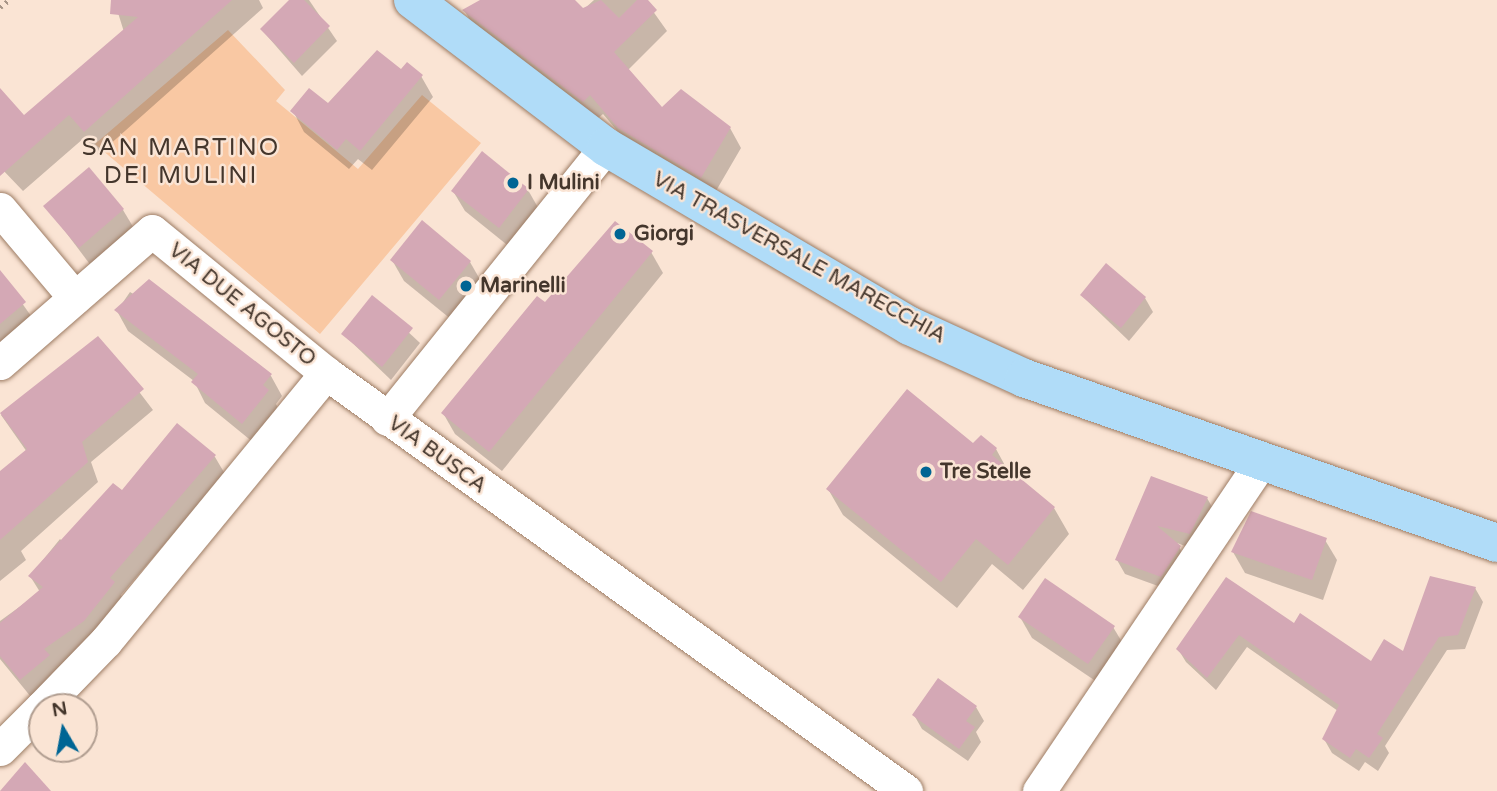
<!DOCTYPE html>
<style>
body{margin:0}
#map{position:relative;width:1497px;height:791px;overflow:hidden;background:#fae4d4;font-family:"Varela Round",sans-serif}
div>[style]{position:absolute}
.green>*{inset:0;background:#f9c8a3}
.shadow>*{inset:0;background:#0003}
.building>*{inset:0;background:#d4a8b5}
.path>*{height:4.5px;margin-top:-2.25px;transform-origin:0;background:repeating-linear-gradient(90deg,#a79588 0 2px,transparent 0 7px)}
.roads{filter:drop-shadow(0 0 2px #9d7c64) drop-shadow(0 0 2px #9d7c64)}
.minor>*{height:33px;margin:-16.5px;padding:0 16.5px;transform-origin:16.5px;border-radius:16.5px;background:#fff}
.major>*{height:38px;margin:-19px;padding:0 19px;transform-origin:19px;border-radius:19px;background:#b0dcf8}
.dots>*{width:19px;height:19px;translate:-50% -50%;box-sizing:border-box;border:4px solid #fae4d4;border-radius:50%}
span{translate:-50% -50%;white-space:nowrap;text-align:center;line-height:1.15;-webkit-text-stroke:5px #fae4d4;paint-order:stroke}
.poi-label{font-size:21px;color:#44362c;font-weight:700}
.left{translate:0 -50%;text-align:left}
.street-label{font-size:21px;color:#44362c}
.quarter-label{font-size:24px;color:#44362c;letter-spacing:2px}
.north{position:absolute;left:28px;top:693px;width:70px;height:70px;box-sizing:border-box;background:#fae4d4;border:2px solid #b19e91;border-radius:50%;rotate:350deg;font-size:19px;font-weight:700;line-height:28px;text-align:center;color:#44362c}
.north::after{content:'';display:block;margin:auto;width:24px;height:32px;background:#006594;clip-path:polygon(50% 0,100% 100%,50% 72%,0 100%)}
</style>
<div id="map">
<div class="green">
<i style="clip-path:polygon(228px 30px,285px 90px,276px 101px,358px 169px,422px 95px,481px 143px,320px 334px,95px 144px)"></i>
</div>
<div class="shadow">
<i style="clip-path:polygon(114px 0,259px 0,263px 8px,98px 155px,84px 138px,23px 191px,0 167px,0 91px,24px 117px,124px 32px)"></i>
<i style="clip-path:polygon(291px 0,309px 0,337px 41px,302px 76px,262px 30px)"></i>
<i style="clip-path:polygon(483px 0,544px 0,583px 10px,594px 0,645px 0,667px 31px,628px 70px,662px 110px,730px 128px,741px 148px,713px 196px,632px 148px,603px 114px,595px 121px,476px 30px,464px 10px)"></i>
<i style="clip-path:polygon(401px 72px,421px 76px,433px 97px,372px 170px,358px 159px,349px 169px,304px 132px,293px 111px,328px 105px)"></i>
<i style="clip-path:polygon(528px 190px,540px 211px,511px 248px,465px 211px,453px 191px)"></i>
<i style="clip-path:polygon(46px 206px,123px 210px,135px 230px,92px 267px)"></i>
<i style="clip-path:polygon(651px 252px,663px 273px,502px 471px,455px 434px,443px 413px,545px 305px)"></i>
<i style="clip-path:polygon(392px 260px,470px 262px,482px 283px,452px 320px,404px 281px)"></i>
<i style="clip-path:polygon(0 272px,36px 323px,0 354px)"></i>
<i style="clip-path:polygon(130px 292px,271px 376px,282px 396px,276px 404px,280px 412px,254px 443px,205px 403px,194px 381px,128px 331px,117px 311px)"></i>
<i style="clip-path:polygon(1082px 296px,1145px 298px,1153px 312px,1129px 341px)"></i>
<i style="clip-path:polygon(372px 298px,420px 343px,391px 380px,343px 334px)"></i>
<i style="clip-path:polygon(98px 338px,153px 410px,91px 462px,98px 482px,21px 551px,26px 560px,0 581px,0 474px,27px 452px,1px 415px)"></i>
<i style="clip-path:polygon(177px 426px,215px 457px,225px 474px,121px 595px,124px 601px,31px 697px,0 659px,0 621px,40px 592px,30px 576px,60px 539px,64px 543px,122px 493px)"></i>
<i style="clip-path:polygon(974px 446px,996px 449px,1008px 471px,1054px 508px,1069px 534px,1023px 590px,992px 564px,957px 608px,843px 515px,828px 489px)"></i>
<i style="clip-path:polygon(1152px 478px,1207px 498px,1215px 512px,1193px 549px,1177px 543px,1187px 562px,1169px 590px,1125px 574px,1117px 560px)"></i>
<i style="clip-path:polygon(1325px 540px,1337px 560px,1323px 600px,1245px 573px,1233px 552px)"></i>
<i style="clip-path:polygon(1226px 579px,1294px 625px,1372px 664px,1404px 653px,1475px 588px,1483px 602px,1465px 649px,1447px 650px,1385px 746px,1389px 753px,1378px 771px,1365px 762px,1359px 771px,1332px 753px,1324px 739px,1338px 711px,1247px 647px,1216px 690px,1186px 662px,1178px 649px)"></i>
<i style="clip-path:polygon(1020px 617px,1113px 627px,1125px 647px,1100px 684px,1032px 638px)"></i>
<i style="clip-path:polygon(976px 707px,984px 721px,976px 732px,981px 742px,968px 761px,922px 729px,914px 715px)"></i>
</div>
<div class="building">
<i style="clip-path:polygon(111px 0,232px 0,84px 132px,69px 115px,0 176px,0 88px,24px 115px,138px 17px,110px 14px)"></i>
<i style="clip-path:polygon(289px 0,304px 0,330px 26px,294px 63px,260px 29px)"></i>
<i style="clip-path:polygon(480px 0,575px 0,583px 8px,601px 0,619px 18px,637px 0,648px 0,657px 10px,614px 52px,662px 107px,681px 89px,731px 127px,701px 178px,618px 128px,590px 95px,583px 102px,462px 10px)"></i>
<i style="clip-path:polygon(377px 50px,401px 69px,407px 62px,423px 75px,360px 151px,346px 139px,337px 150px,290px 111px,309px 88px,328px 103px)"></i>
<i style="clip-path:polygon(482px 151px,529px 189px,499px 228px,451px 191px)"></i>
<i style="clip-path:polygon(89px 167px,124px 209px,79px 248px,43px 206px)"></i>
<i style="clip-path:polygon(422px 220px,471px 261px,439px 300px,390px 260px)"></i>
<i style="clip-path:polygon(615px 221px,653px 251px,489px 452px,441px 413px,537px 296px,545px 302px)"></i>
<i style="clip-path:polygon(1106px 263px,1146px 297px,1121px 328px,1080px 295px)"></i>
<i style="clip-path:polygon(0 270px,26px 302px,0 324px)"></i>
<i style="clip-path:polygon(149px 279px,272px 374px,263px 385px,269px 390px,242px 424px,191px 382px,198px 374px,114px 310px)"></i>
<i style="clip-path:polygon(372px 295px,413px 328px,382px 367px,341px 334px)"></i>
<i style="clip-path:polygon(98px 336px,144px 389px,82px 442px,88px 462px,0 540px,0 471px,27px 449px,0 413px)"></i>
<i style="clip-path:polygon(907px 389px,973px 443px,981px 435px,997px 448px,992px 455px,1055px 507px,1008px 565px,976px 539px,941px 582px,826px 489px)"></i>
<i style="clip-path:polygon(177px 423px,216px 455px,110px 578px,115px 582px,84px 621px,44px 649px,50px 655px,20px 680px,0 656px,0 623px,43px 587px,28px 576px,113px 483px,122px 490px)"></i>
<i style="clip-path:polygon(1151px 476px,1208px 497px,1190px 534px,1157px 526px,1181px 546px,1161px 577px,1115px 560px)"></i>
<i style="clip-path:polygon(1251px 511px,1327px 538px,1312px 580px,1231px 552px)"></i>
<i style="clip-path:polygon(1430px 576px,1476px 587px,1458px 635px,1439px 637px,1377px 734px,1383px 738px,1369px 758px,1356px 749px,1350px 758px,1322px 739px,1339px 705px,1239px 635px,1207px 678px,1176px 649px,1226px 577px,1294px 623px,1300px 613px,1371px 661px,1384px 639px,1403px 651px)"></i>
<i style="clip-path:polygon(1045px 578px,1115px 626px,1088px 664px,1018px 617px)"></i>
<i style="clip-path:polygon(938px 678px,977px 706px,966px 721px,975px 727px,959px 749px,912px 715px)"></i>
<i style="clip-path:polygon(25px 762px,51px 791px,0 791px)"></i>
</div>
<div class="path">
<i style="left:0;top:7px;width:11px;rotate:-38deg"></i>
</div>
<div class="roads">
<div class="minor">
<i style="left:0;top:209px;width:116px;rotate:49.9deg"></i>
<i style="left:0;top:363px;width:201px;rotate:-41deg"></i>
<i style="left:152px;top:231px;width:225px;rotate:39.2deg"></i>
<i style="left:326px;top:373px;width:715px;rotate:35.78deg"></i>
<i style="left:387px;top:419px;width:349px;rotate:-51.2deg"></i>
<i style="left:42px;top:707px;width:92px;rotate:-45.9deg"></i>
<i style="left:106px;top:641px;width:347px;rotate:-50.6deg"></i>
<i style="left:0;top:749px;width:59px;rotate:-45deg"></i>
<i style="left:1039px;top:791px;width:398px;rotate:-56deg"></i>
</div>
<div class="major">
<i style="left:413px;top:0;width:243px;rotate:37.3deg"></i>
<i style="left:606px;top:147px;width:353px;rotate:30.5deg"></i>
<i style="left:910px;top:326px;width:125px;rotate:24.5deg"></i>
<i style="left:1024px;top:378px;width:501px;rotate:19.23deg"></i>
</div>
</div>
<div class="dots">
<i style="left:513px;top:183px;background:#006594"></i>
<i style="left:620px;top:234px;background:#006594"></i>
<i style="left:466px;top:286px;background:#006594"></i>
<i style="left:926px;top:472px;background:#006594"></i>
</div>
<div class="poi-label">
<span class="left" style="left:527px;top:183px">I Mulini</span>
<span class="left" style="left:634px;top:234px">Giorgi</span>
<span class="left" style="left:480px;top:286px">Marinelli</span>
<span class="left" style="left:940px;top:472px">Tre Stelle</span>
</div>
<div class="street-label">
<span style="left:799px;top:258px;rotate:29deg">VIA TRASVERSALE MARECCHIA</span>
<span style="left:242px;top:305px;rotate:39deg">VIA DUE AGOSTO</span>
<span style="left:437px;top:455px;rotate:36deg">VIA BUSCA</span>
</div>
<div class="quarter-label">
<span style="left:181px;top:162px">SAN MARTINO<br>DEI MULINI</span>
</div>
<div class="north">N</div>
</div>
